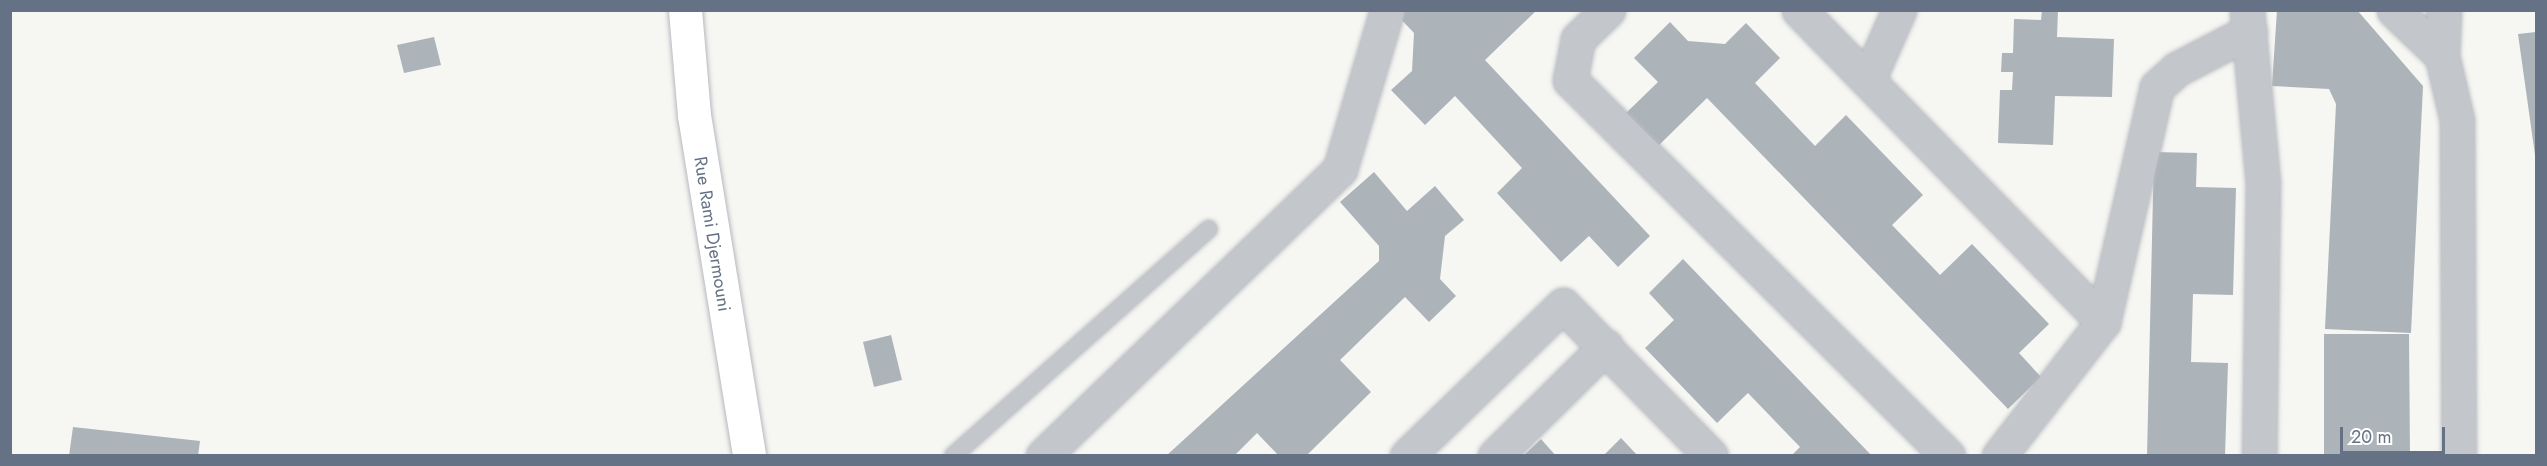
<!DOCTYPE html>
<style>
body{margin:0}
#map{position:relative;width:2547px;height:466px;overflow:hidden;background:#f6f6f3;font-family:Jost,sans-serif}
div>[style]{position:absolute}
.building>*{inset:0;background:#acb3b9}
.roads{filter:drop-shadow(0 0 2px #b6b9bf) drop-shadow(0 0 2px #b6b9bf)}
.lane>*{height:16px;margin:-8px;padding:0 8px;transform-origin:8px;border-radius:8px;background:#c3c6ca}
.street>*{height:33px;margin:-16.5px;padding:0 16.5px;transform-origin:16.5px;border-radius:16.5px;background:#c3c6ca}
.secondary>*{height:33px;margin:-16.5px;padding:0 16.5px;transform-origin:16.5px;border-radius:16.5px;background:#fff}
span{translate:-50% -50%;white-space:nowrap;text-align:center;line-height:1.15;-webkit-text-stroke:6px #fff;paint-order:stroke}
.street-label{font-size:18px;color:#657184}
.frame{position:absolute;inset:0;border:12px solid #657184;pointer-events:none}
.scale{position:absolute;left:2340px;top:427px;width:105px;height:27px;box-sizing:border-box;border:3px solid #657184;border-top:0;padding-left:8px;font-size:18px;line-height:21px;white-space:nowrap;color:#657184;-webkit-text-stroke:4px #fff;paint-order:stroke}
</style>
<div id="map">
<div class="building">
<i style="clip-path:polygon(1402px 10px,1537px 10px,1485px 60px,1650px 236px,1618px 267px,1589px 236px,1561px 262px,1497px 193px,1522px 168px,1455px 96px,1425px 125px,1391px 90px,1412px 71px,1414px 33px,1397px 15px)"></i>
<i style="clip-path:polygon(2042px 10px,2058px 10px,2057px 37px,2114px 39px,2112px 97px,2055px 96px,2053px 145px,1998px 143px,2000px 90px,2012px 90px,2013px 72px,2001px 72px,2002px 53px,2013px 53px,2014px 19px,2041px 20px)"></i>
<i style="clip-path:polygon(2277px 10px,2357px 10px,2423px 86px,2411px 333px,2325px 329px,2336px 104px,2329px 89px,2272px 86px)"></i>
<i style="clip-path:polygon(1670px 22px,1688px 41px,1725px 44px,1746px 23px,1780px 58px,1755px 83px,1815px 146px,1846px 115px,1923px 195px,1892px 225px,1940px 275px,1972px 244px,2049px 324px,2019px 353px,2041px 377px,2008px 409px,1707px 98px,1655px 149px,1623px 116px,1658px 82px,1634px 58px)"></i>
<i style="clip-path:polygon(2536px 32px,2536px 155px,2535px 155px,2518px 34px)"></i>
<i style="clip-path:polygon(434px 37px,441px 65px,404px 73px,397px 45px)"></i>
<i style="clip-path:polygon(2154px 152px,2197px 153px,2196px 187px,2236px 188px,2233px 295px,2193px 294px,2191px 362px,2228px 363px,2225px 456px,2147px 456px)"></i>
<i style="clip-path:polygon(1374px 172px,1407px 211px,1435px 186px,1464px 220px,1445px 236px,1440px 279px,1456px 296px,1429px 322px,1405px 297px,1340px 360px,1371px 392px,1306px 456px,1279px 456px,1257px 433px,1234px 456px,1166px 456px,1379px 261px,1379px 246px,1340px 202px)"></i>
<i style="clip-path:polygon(1683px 259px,1872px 456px,1791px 456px,1800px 447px,1748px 393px,1717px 423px,1645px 348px,1674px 320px,1649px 293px)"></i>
<i style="clip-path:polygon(2324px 334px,2409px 334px,2410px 456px,2324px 456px)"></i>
<i style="clip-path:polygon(891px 335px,902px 380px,874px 387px,863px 342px)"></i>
<i style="clip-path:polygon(73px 427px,200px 441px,198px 456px,69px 456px)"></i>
<i style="clip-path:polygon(1621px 438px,1638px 456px,1603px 456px)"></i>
<i style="clip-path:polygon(1541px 439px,1556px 456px,1523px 456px)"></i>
</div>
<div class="roads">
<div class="lane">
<i style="left:953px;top:456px;width:342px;rotate:-41.6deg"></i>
</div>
<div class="street">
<i style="left:1608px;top:10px;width:42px;rotate:136deg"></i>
<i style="left:1578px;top:39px;width:42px;rotate:101deg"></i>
<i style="left:1570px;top:80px;width:533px;rotate:44.85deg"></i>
<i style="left:1799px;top:10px;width:436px;rotate:45.7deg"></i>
<i style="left:2394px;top:10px;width:66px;rotate:43.8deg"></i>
<i style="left:2442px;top:56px;width:66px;rotate:76.8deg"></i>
<i style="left:2457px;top:120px;width:336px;rotate:89.7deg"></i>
<i style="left:2247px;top:11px;width:172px;rotate:84.7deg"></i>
<i style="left:2263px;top:182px;width:274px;rotate:90.8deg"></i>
<i style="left:2442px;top:56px;width:46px;rotate:-87.5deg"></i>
<i style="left:1868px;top:80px;width:77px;rotate:-66.1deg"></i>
<i style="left:1043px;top:456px;width:413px;rotate:-44deg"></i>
<i style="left:1340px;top:169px;width:166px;rotate:-73.5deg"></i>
<i style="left:1407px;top:456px;width:217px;rotate:-44.1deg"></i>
<i style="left:1563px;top:305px;width:211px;rotate:45.6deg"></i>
<i style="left:1495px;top:456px;width:156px;rotate:-44.7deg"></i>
<i style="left:1999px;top:456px;width:170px;rotate:-52.2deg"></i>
<i style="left:2103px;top:322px;width:241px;rotate:-77.1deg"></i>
<i style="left:2157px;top:87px;width:27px;rotate:-42deg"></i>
<i style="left:2177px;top:69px;width:82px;rotate:-27.5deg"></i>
</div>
<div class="secondary">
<i style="left:685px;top:10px;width:105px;rotate:85.1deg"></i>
<i style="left:694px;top:115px;width:345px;rotate:80.8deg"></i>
</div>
</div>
<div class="street-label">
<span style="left:712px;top:234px;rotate:81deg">Rue Rami Djermouni</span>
</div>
<div class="frame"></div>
<div class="scale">20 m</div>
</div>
